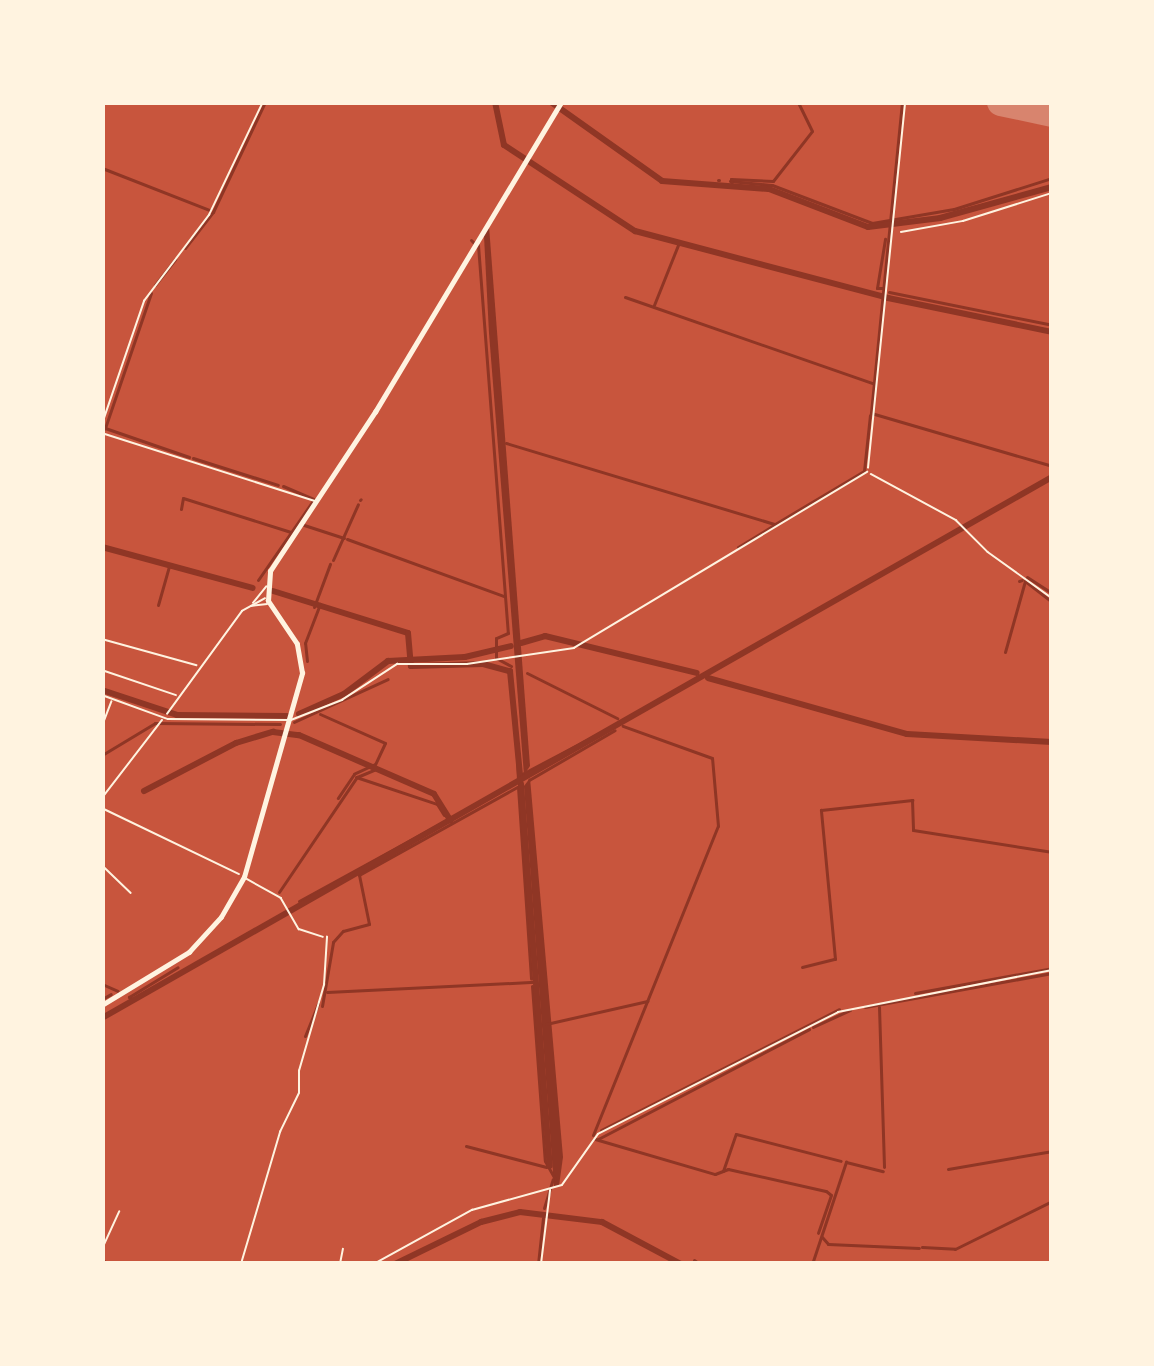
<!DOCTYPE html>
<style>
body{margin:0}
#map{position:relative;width:1154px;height:1366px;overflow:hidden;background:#c8553d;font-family:Arial,sans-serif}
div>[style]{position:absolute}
.water>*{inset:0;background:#8f3625}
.stream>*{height:3px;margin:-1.5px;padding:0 1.5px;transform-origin:1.5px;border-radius:1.5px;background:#8f3625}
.canal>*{height:6px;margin:-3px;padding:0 3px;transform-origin:3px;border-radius:3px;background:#8f3625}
.runway>*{height:27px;margin:-13.5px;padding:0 13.5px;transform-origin:13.5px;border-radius:13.5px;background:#d8846e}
.path>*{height:1.5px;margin:-0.75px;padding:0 0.75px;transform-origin:0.75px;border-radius:0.75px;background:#fff3e0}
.service>*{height:1.5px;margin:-0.75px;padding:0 0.75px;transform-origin:0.75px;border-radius:0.75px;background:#fff3e0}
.minor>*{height:1.5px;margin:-0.75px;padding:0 0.75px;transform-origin:0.75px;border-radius:0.75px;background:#fff3e0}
.secondary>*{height:4.5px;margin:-2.25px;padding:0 2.25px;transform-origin:2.25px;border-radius:2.25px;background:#fff3e0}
span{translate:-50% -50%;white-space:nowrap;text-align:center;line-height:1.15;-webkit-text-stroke:12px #fff3e0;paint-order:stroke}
.frame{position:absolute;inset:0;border:105px solid #fff3e0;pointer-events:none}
</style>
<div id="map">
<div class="water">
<i style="clip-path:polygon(489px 226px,530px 766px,524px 775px,489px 333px,484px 236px)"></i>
<i style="clip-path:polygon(530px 778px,563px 1157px,559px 1186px,554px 1186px,524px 786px)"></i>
</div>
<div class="stream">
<i style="left:902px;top:102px;width:313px;rotate:95.7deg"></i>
<i style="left:871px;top:413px;width:189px;rotate:16.3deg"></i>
<i style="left:102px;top:168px;width:115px;rotate:21.4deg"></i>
<i style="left:718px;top:180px;width:1px"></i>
<i style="left:730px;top:181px;width:42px;rotate:5.4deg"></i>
<i style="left:772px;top:185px;width:107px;rotate:20.8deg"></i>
<i style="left:872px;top:223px;width:83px;rotate:-9.7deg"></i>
<i style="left:954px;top:209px;width:103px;rotate:-17.6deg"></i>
<i style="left:732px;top:187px;width:8px;rotate:-97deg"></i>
<i style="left:731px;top:179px;width:42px;rotate:2.7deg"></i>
<i style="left:773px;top:181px;width:63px;rotate:-52deg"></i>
<i style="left:812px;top:131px;width:32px;rotate:-116deg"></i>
<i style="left:471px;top:240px;width:4px;rotate:45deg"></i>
<i style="left:478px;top:245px;width:389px;rotate:85.6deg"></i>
<i style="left:508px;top:633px;width:13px;rotate:157deg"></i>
<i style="left:496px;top:638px;width:20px;rotate:90deg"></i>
<i style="left:496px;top:658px;width:17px;rotate:28deg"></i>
<i style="left:185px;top:248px;width:46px;rotate:-52.1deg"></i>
<i style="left:213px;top:212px;width:122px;rotate:-64.7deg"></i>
<i style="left:155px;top:285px;width:33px;rotate:-52deg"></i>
<i style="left:882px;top:288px;width:5px;rotate:180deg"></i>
<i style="left:877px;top:288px;width:50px;rotate:-80.7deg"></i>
<i style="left:889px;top:292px;width:166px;rotate:11.4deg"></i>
<i style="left:151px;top:293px;width:143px;rotate:108.8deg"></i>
<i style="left:105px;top:428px;width:89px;rotate:19deg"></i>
<i style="left:625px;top:297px;width:262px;rotate:19.2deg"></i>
<i style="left:654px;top:305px;width:65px;rotate:-68.2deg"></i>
<i style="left:506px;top:443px;width:281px;rotate:16.8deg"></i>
<i style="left:775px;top:524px;width:104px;rotate:-30.8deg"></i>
<i style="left:864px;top:471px;width:56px;rotate:-83.9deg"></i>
<i style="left:193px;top:458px;width:89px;rotate:17.6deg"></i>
<i style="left:283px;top:486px;width:33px;rotate:23deg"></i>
<i style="left:360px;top:500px;width:1px;rotate:-45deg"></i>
<i style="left:181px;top:509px;width:11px;rotate:-80deg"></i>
<i style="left:183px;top:498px;width:113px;rotate:17.5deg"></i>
<i style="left:304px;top:525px;width:42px;rotate:18deg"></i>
<i style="left:347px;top:539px;width:167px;rotate:20deg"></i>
<i style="left:738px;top:547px;width:42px;rotate:-31.4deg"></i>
<i style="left:333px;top:560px;width:61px;rotate:-65.9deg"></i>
<i style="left:1027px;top:577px;width:30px;rotate:33deg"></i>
<i style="left:258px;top:580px;width:95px;rotate:-55.3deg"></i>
<i style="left:1019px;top:581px;width:3px;rotate:-18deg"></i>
<i style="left:158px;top:605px;width:41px;rotate:-74.2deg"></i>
<i style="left:314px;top:607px;width:46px;rotate:-69.6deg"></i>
<i style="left:1005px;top:652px;width:74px;rotate:-74.3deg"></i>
<i style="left:1025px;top:581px;width:34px;rotate:38deg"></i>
<i style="left:307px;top:661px;width:18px;rotate:-96deg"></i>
<i style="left:305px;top:643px;width:42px;rotate:-69deg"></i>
<i style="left:527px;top:673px;width:101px;rotate:26.6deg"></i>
<i style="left:320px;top:714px;width:71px;rotate:24deg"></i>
<i style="left:385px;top:743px;width:23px;rotate:115deg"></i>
<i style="left:375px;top:764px;width:23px;rotate:155deg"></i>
<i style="left:354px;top:774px;width:29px;rotate:124deg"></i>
<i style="left:515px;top:714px;width:67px;rotate:87.4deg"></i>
<i style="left:294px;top:722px;width:103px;rotate:-24.6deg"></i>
<i style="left:102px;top:755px;width:62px;rotate:-31.1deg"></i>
<i style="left:155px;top:723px;width:125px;rotate:0.5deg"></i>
<i style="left:520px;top:775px;width:112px;rotate:-27.7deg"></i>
<i style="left:356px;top:777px;width:85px;rotate:18.4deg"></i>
<i style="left:437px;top:804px;width:13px;rotate:58deg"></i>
<i style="left:529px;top:780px;width:99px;rotate:-30.2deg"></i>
<i style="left:518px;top:787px;width:192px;rotate:86.1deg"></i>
<i style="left:279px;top:892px;width:139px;rotate:-55.9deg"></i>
<i style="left:357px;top:777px;width:23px;rotate:-23deg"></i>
<i style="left:299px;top:901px;width:196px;rotate:-28.7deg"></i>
<i style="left:802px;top:967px;width:34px;rotate:-14deg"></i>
<i style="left:835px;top:959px;width:150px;rotate:-95.4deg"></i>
<i style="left:821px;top:810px;width:92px;rotate:-6.3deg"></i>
<i style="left:912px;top:800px;width:30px;rotate:88deg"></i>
<i style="left:913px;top:830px;width:141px;rotate:9deg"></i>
<i style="left:102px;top:984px;width:17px;rotate:24deg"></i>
<i style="left:532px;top:986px;width:175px;rotate:85.8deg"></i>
<i style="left:545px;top:1161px;width:21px;rotate:61deg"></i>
<i style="left:327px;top:992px;width:208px;rotate:-2.8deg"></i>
<i style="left:915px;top:993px;width:139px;rotate:-10.3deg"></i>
<i style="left:102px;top:999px;width:10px;rotate:-29deg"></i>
<i style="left:134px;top:1000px;width:6px;rotate:-149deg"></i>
<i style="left:129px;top:997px;width:57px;rotate:-31.5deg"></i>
<i style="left:322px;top:1006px;width:65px;rotate:-80.2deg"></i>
<i style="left:333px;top:942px;width:15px;rotate:-48deg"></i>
<i style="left:343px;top:931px;width:27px;rotate:-15deg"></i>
<i style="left:369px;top:924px;width:50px;rotate:-101.5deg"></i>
<i style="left:359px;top:875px;width:185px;rotate:-29.1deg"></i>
<i style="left:865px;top:1007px;width:190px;rotate:-10.3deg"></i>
<i style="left:879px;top:1007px;width:160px;rotate:88.2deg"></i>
<i style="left:546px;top:1024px;width:104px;rotate:-12.8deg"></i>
<i style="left:813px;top:1027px;width:41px;rotate:-24.7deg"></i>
<i style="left:305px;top:1036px;width:35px;rotate:-68deg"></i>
<i style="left:601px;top:1130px;width:267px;rotate:-26.9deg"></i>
<i style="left:593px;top:1135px;width:333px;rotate:-68deg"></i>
<i style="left:718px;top:826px;width:68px;rotate:-95deg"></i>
<i style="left:712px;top:758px;width:95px;rotate:-160.2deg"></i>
<i style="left:595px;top:1139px;width:125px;rotate:16.3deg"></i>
<i style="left:715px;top:1174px;width:14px;rotate:-21deg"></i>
<i style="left:728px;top:1169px;width:100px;rotate:12.7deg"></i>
<i style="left:826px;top:1191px;width:6px;rotate:39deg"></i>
<i style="left:831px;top:1195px;width:40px;rotate:108.9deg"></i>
<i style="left:598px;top:1139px;width:238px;rotate:-27.5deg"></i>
<i style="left:466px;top:1146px;width:83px;rotate:14.7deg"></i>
<i style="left:948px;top:1169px;width:106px;rotate:-9.8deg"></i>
<i style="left:723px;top:1171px;width:39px;rotate:-71deg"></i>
<i style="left:736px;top:1134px;width:108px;rotate:14.4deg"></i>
<i style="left:544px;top:1208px;width:30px;rotate:-73deg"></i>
<i style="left:822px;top:1237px;width:9px;rotate:49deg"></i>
<i style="left:828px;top:1244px;width:91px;rotate:2.5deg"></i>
<i style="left:922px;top:1247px;width:33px;rotate:3deg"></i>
<i style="left:955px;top:1249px;width:108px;rotate:-26.3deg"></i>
<i style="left:694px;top:1260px;width:7px;rotate:34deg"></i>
<i style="left:538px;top:1264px;width:46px;rotate:-83.8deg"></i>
<i style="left:812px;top:1264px;width:108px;rotate:-71.6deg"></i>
<i style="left:846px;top:1162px;width:38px;rotate:14deg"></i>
<i style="left:1051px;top:1264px;width:1px;rotate:-45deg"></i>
</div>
<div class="canal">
<i style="left:495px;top:102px;width:44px;rotate:78.2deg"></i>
<i style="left:504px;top:145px;width:157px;rotate:33.3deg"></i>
<i style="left:635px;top:231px;width:262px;rotate:14.8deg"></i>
<i style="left:888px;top:298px;width:167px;rotate:11.7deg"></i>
<i style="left:551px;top:102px;width:136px;rotate:35.4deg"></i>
<i style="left:662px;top:181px;width:107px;rotate:4.3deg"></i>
<i style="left:769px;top:189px;width:106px;rotate:21deg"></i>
<i style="left:868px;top:227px;width:73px;rotate:-7.1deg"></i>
<i style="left:940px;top:218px;width:116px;rotate:-15.5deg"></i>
<i style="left:102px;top:547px;width:156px;rotate:15.2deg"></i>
<i style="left:273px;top:591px;width:141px;rotate:17.3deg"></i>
<i style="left:408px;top:633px;width:33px;rotate:85deg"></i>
<i style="left:411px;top:666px;width:72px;rotate:-1.6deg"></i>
<i style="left:483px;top:664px;width:28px;rotate:15deg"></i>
<i style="left:510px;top:671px;width:104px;rotate:84.5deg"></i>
<i style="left:521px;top:643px;width:25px;rotate:-16deg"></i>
<i style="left:545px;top:636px;width:156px;rotate:13.7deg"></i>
<i style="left:708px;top:678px;width:207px;rotate:15.7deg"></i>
<i style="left:907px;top:734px;width:145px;rotate:3.2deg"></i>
<i style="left:102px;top:690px;width:79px;rotate:18.4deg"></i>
<i style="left:177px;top:715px;width:110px;rotate:0.5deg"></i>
<i style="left:299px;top:714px;width:49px;rotate:-24deg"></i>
<i style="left:344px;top:694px;width:55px;rotate:-36.9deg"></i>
<i style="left:388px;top:661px;width:77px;rotate:-3deg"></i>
<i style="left:465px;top:657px;width:47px;rotate:-13.4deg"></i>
<i style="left:521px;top:784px;width:383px;rotate:85.7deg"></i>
<i style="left:144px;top:791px;width:104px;rotate:-27.6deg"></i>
<i style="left:236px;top:743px;width:39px;rotate:-17deg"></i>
<i style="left:273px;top:732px;width:26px;rotate:7deg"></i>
<i style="left:299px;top:735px;width:147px;rotate:23.6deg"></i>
<i style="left:434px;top:794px;width:31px;rotate:58deg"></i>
<i style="left:102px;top:1018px;width:1093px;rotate:-29.66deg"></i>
<i style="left:102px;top:1262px;width:4px;rotate:27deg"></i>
<i style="left:395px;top:1264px;width:96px;rotate:-26deg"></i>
<i style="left:481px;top:1222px;width:40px;rotate:-14.4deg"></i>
<i style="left:520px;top:1212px;width:83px;rotate:7deg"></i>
<i style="left:602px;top:1222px;width:89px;rotate:28deg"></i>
</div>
<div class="runway">
<i style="left:1000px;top:102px;width:53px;rotate:11.9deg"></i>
</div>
<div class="path">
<i style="left:901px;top:232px;width:63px;rotate:-10.1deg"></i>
<i style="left:963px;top:221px;width:93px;rotate:-17.5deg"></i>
</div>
<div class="service">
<i style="left:247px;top:879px;width:39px;rotate:29deg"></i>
<i style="left:281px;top:898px;width:36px;rotate:60deg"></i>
<i style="left:299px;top:929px;width:25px;rotate:18deg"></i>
<i style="left:241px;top:1264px;width:138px;rotate:-73.5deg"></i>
<i style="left:280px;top:1132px;width:43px;rotate:-64deg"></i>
<i style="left:299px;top:1093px;width:22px;rotate:-90deg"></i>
<i style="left:299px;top:1071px;width:90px;rotate:-73.8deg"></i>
<i style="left:324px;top:985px;width:48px;rotate:-86.4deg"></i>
</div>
<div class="minor">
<i style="left:102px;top:424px;width:130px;rotate:-71.1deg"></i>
<i style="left:144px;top:301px;width:108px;rotate:-52.9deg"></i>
<i style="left:209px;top:215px;width:125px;rotate:-64.5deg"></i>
<i style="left:102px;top:433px;width:224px;rotate:17.7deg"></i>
<i style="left:868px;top:468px;width:368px;rotate:-84.2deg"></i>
<i style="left:871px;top:474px;width:97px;rotate:28.4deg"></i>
<i style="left:956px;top:520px;width:45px;rotate:45deg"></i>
<i style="left:988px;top:552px;width:79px;rotate:35.7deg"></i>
<i style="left:253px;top:603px;width:21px;rotate:-51deg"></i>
<i style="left:251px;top:606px;width:16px;rotate:-7deg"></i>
<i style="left:102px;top:639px;width:98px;rotate:15.5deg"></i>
<i style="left:102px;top:670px;width:78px;rotate:18.7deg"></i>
<i style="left:102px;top:695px;width:70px;rotate:20deg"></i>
<i style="left:168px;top:719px;width:123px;rotate:0.5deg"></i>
<i style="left:291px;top:720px;width:55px;rotate:-21.4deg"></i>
<i style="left:342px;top:700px;width:66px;rotate:-33.2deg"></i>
<i style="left:397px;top:664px;width:70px"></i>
<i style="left:467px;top:664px;width:108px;rotate:-8.5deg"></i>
<i style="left:574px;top:648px;width:342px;rotate:-31deg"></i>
<i style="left:167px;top:714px;width:127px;rotate:-53.9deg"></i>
<i style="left:242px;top:611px;width:26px;rotate:-29deg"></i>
<i style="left:102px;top:726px;width:26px;rotate:-69deg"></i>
<i style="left:102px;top:798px;width:98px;rotate:-52.4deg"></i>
<i style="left:102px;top:808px;width:152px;rotate:25.7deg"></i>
<i style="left:102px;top:865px;width:40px;rotate:44deg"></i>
<i style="left:102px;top:1249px;width:41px;rotate:-65.3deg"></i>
<i style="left:340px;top:1264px;width:15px;rotate:-79deg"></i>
<i style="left:374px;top:1264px;width:112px;rotate:-28.9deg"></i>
<i style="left:472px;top:1210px;width:93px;rotate:-15.5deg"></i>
<i style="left:562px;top:1185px;width:62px;rotate:-54.8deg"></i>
<i style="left:598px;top:1134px;width:269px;rotate:-26.9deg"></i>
<i style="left:838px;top:1012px;width:218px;rotate:-11.1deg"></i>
<i style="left:541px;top:1264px;width:74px;rotate:-83deg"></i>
</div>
<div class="secondary">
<i style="left:102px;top:1005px;width:102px;rotate:-31.3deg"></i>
<i style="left:189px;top:952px;width:47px;rotate:-47.6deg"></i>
<i style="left:221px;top:917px;width:46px;rotate:-60.1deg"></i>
<i style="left:244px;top:877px;width:212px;rotate:-74.1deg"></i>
<i style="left:302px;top:673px;width:29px;rotate:-100deg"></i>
<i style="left:297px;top:644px;width:52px;rotate:-124deg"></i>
<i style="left:268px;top:601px;width:30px;rotate:-86deg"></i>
<i style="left:270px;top:571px;width:191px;rotate:-56.6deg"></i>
<i style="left:375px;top:412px;width:362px;rotate:-59deg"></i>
</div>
<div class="frame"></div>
</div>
